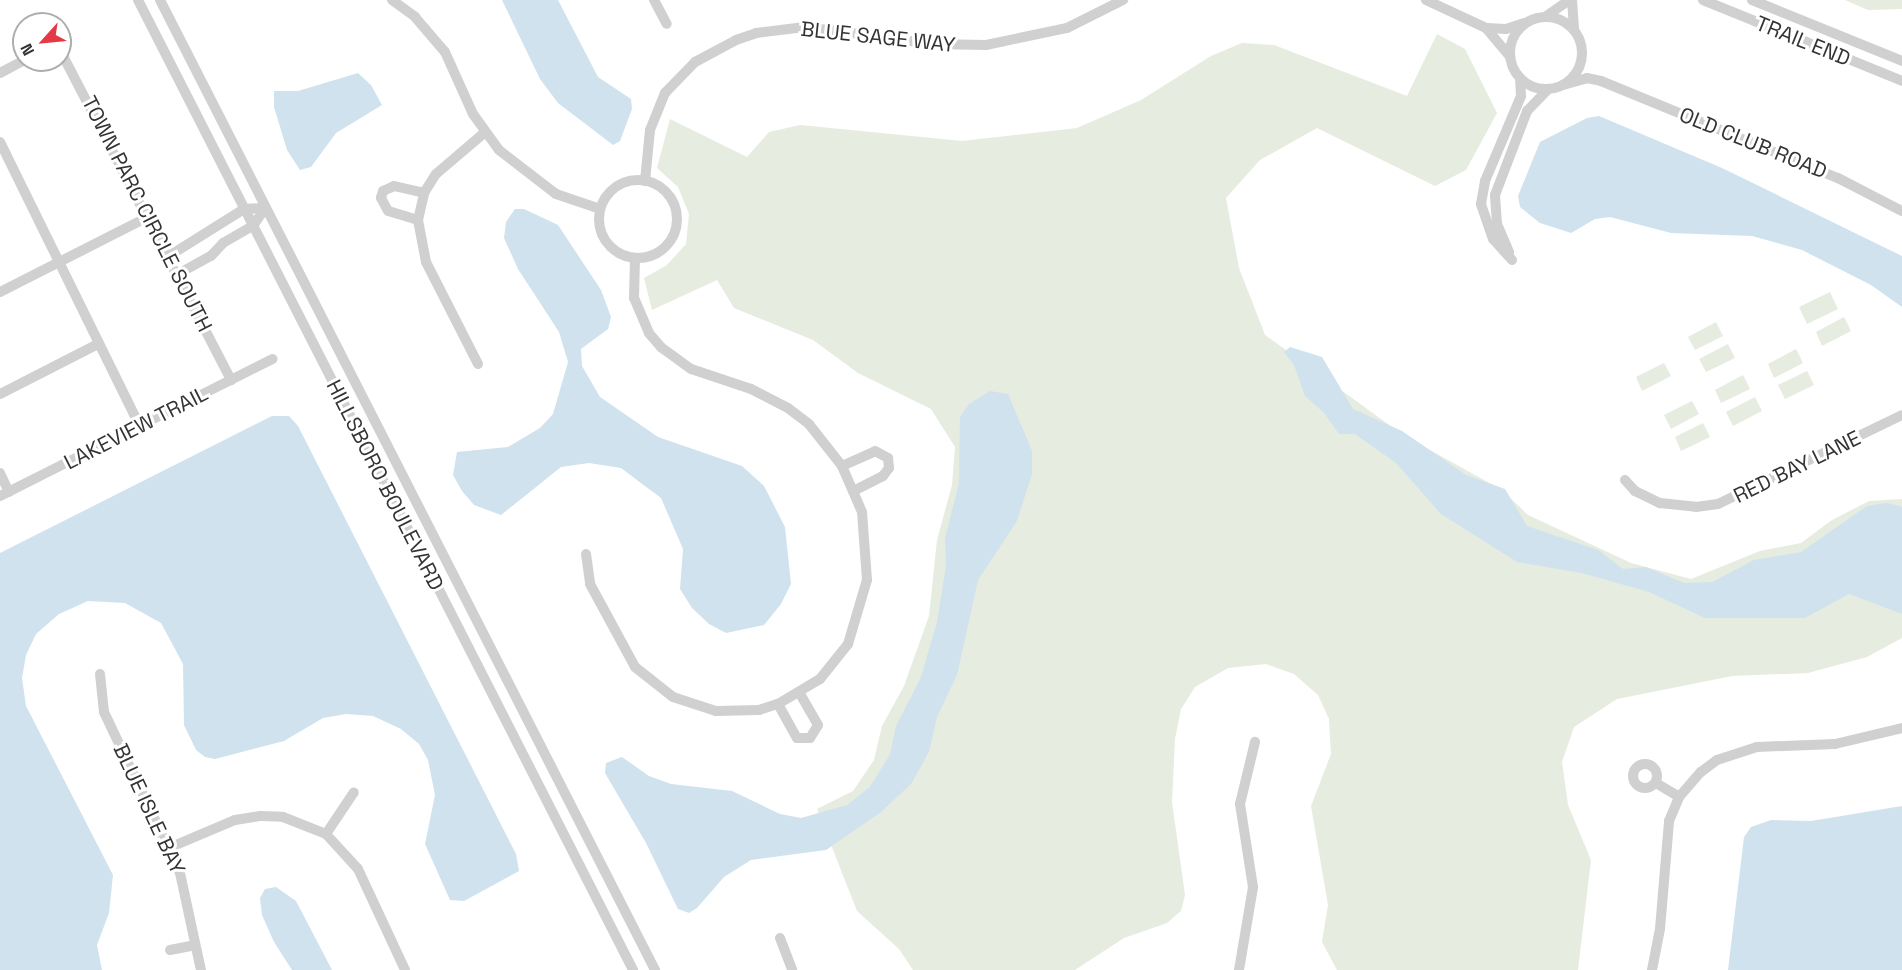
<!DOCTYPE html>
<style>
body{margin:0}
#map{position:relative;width:1902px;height:970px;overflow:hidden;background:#fff;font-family:"Space Grotesk",sans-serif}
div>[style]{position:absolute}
.green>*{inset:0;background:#e6ecdf}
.water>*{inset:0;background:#cfe2ee}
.minor>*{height:10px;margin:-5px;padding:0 5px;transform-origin:5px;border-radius:5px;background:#d0d0d0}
.minor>.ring{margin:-5px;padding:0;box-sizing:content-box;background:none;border:10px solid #d0d0d0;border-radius:50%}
span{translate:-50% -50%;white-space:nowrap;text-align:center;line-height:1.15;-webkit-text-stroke:6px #fff;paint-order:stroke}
.street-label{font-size:21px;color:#333}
.north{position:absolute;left:12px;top:12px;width:60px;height:60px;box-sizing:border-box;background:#fff;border:2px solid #adadad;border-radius:50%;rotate:243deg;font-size:16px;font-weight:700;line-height:24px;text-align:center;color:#333}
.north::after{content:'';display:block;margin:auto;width:21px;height:27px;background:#e63946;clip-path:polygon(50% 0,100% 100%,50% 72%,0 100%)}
</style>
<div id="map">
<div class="green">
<i style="clip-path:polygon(1845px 0,1902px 0,1902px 9px,1868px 10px)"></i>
<i style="clip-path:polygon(1437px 34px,1465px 49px,1497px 113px,1466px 170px,1435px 186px,1317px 128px,1260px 160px,1226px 198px,1239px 268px,1265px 335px,1403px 435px,1502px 490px,1528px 515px,1631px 563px,1691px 579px,1760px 551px,1801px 543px,1832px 520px,1869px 501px,1902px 499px,1902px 638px,1867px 657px,1808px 673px,1732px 676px,1617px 699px,1574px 727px,1562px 762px,1568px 805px,1591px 860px,1578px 970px,1337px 970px,1322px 942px,1328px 905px,1311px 806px,1331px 754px,1329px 719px,1318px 695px,1294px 674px,1266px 664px,1228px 668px,1195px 687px,1181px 709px,1175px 739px,1172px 802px,1185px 895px,1181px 911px,1167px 923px,1124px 938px,1075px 970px,913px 970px,899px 949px,857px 911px,817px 809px,853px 791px,874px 760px,882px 726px,904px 686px,929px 616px,937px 540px,952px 485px,955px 447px,931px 409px,858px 373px,813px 340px,734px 308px,717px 280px,652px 310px,644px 278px,667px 265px,686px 244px,689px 214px,678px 187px,657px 168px,670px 119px,747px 157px,769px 132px,800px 125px,962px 141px,1077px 128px,1141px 100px,1211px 56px,1242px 43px,1274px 45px,1407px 96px)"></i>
<i style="clip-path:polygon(1830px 292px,1838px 309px,1807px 324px,1799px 307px)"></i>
<i style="clip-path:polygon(1844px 317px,1851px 331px,1822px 346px,1816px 332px)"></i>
<i style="clip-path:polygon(1716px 322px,1723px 336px,1695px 350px,1688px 337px)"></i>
<i style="clip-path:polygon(1728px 344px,1735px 358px,1706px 372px,1699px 359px)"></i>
<i style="clip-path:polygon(1796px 349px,1803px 363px,1774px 378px,1768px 364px)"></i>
<i style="clip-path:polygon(1664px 363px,1671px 376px,1642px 391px,1636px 377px)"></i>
<i style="clip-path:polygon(1807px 371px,1814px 385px,1785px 399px,1778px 385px)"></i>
<i style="clip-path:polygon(1743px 375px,1750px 389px,1721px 403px,1715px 390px)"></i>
<i style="clip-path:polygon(1755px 397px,1762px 411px,1733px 426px,1726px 412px)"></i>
<i style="clip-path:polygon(1692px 401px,1699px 414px,1671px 429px,1664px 415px)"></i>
<i style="clip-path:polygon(1703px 423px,1710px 437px,1681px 451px,1675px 437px)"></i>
</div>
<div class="water">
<i style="clip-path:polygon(502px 0,558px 0,598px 77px,631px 99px,632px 109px,620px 141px,613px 145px,558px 103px,540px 79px)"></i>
<i style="clip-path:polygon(358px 73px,371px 85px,382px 105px,336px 133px,311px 167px,300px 170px,287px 150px,274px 107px,274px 91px,298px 91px)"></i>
<i style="clip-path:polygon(1599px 116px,1722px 168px,1902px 256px,1902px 307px,1871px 285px,1802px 250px,1752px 236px,1671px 233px,1610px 217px,1595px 219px,1571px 233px,1540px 223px,1520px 207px,1518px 196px,1540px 142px,1587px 118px)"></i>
<i style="clip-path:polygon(515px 209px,524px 209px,558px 225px,601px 290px,611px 317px,608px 329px,581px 349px,582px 366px,600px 397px,658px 437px,742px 466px,764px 486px,785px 527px,791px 584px,781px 604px,764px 625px,726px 633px,709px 624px,692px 608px,680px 589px,683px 549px,661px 498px,621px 468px,589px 463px,561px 467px,501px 515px,474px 505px,462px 491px,453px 475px,457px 452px,508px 447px,540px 428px,553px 414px,568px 362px,559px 332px,518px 269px,504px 238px,506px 222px)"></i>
<i style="clip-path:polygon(1290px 347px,1322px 357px,1353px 409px,1402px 431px,1466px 475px,1505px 489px,1527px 526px,1598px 550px,1623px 569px,1646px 567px,1684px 583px,1712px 582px,1754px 560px,1801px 552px,1867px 506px,1887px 503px,1902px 507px,1902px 614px,1849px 594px,1805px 618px,1705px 618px,1649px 592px,1582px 573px,1517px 562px,1441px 514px,1396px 463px,1355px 434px,1339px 434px,1324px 413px,1305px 396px,1294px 365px,1284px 352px)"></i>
<i style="clip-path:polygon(990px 391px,1008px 394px,1032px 451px,1032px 474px,1017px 521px,978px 580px,957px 675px,937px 717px,929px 752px,911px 784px,881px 812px,826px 850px,751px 860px,724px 877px,697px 908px,689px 913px,678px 909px,646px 843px,605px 773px,606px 763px,622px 757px,649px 776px,671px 784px,732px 791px,780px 814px,801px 818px,847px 805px,870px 787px,890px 754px,896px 726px,921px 677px,937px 622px,946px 566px,945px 538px,959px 483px,960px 417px,969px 404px)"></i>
<i style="clip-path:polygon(272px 416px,289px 416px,298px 426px,516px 854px,519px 871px,464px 901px,450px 900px,425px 844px,435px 795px,428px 760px,419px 744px,401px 729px,373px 716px,346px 714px,323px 718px,284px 741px,215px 759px,205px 757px,196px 750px,184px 725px,183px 664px,161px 623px,125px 603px,88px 601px,59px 614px,36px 634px,26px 655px,22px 678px,26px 706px,113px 875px,109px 913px,97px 945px,102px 970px,0 970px,0 553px)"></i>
<i style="clip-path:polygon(1902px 806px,1902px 970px,1728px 970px,1744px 837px,1751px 827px,1771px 820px,1811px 821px)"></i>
<i style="clip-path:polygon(276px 887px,296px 901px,332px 970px,292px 970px,274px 942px,262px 915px,260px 898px,265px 889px)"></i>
</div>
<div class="minor">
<i style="left:138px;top:0;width:1089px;rotate:62.96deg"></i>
<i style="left:160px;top:0;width:1089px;rotate:62.96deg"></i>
<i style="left:392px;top:0;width:29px;rotate:36deg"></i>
<i style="left:415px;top:17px;width:46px;rotate:49.4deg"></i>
<i style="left:445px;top:52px;width:68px;rotate:65.7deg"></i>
<i style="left:473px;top:114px;width:44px;rotate:54.2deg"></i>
<i style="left:499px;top:150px;width:72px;rotate:37.7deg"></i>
<i style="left:556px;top:194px;width:46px;rotate:18.8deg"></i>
<i style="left:654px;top:0;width:27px;rotate:62deg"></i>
<i style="left:1426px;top:0;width:66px;rotate:25deg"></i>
<i style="left:1486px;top:28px;width:38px;rotate:50deg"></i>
<i style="left:1572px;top:0;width:30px;rotate:86deg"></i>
<i style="left:1703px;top:0;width:215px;rotate:22.1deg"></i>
<i style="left:1752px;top:0;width:162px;rotate:22.1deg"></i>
<i style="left:1545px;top:17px;width:29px;rotate:-35deg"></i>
<i class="ring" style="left:1510px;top:17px;width:62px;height:62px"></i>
<i style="left:1487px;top:28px;width:19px;rotate:3deg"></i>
<i style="left:1506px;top:29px;width:19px;rotate:-18deg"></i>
<i style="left:60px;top:50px;width:372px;rotate:62.6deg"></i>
<i style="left:0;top:73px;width:27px;rotate:-28deg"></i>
<i style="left:1563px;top:85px;width:25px;rotate:-16deg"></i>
<i style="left:1587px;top:78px;width:14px;rotate:12deg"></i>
<i style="left:1601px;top:81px;width:256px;rotate:22.3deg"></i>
<i style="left:1838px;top:178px;width:72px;rotate:27.3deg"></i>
<i style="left:0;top:142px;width:317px;rotate:63.8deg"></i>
<i class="ring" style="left:599px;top:180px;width:68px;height:68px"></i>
<i style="left:645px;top:181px;width:51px;rotate:-84.4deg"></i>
<i style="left:650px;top:130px;width:40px;rotate:-68deg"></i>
<i style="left:665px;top:93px;width:43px;rotate:-45.9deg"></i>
<i style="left:695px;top:62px;width:47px;rotate:-28.2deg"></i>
<i style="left:736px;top:40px;width:21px;rotate:-19deg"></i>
<i style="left:756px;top:33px;width:49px;rotate:-7deg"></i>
<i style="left:805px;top:27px;width:129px;rotate:7.6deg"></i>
<i style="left:933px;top:44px;width:53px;rotate:1.1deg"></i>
<i style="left:986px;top:45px;width:83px;rotate:-11.9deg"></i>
<i style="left:1067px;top:28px;width:63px;rotate:-26.6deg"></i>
<i style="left:418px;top:220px;width:31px;rotate:-163deg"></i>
<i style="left:388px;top:211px;width:15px;rotate:-118deg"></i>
<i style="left:381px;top:198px;width:7px;rotate:-74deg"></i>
<i style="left:383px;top:191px;width:12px;rotate:-24deg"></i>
<i style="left:394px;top:186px;width:31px;rotate:13deg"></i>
<i style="left:1509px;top:252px;width:30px;rotate:-113deg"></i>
<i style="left:1497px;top:224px;width:29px;rotate:-94deg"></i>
<i style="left:1495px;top:195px;width:90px;rotate:-69.1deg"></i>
<i style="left:1527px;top:111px;width:30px;rotate:-46deg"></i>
<i style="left:169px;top:256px;width:89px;rotate:-32.1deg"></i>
<i style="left:244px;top:209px;width:21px;rotate:-3deg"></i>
<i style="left:1512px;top:260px;width:28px;rotate:-132deg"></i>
<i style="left:1493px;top:239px;width:37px;rotate:-109deg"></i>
<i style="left:1481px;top:204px;width:23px;rotate:-80deg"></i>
<i style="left:1485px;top:181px;width:92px;rotate:-67deg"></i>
<i style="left:1521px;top:96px;width:18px;rotate:-93deg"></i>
<i style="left:178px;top:274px;width:38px;rotate:-29deg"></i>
<i style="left:211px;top:256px;width:18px;rotate:-47deg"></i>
<i style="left:223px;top:243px;width:34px;rotate:-30deg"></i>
<i style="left:253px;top:226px;width:22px;rotate:-56deg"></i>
<i style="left:0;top:292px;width:166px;rotate:-26.9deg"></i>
<i style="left:478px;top:364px;width:114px;rotate:-117deg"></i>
<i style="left:426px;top:262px;width:43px;rotate:-100.8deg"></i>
<i style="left:418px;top:220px;width:28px;rotate:-77deg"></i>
<i style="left:424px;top:193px;width:22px;rotate:-58deg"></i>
<i style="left:436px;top:174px;width:63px;rotate:-40.5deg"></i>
<i style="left:0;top:394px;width:110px;rotate:-27deg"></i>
<i style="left:842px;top:466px;width:36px;rotate:-24deg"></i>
<i style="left:875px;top:451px;width:15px;rotate:28deg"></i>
<i style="left:888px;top:458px;width:10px;rotate:84deg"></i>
<i style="left:889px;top:468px;width:10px;rotate:127deg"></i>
<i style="left:883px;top:476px;width:31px;rotate:153deg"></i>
<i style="left:0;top:473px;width:21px;rotate:65deg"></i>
<i style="left:1625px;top:480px;width:15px;rotate:48deg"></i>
<i style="left:1635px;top:491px;width:28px;rotate:26deg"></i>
<i style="left:1660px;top:503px;width:36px;rotate:6deg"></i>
<i style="left:1696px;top:507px;width:22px;rotate:-8deg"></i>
<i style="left:1718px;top:504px;width:204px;rotate:-25.8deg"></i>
<i style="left:0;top:496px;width:305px;rotate:-26.7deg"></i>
<i style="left:586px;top:554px;width:30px;rotate:82deg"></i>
<i style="left:590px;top:584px;width:94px;rotate:61.5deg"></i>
<i style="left:635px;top:667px;width:48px;rotate:38.3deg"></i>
<i style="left:673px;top:697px;width:45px;rotate:18deg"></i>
<i style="left:716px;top:711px;width:43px;rotate:-1.3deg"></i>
<i style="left:759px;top:710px;width:20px;rotate:-18deg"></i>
<i style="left:778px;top:704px;width:49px;rotate:-30.8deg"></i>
<i style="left:820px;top:679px;width:45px;rotate:-51.3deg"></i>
<i style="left:848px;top:644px;width:67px;rotate:-73.5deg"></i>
<i style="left:867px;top:580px;width:68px;rotate:-94.2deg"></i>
<i style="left:862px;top:512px;width:50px;rotate:-113.5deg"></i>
<i style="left:842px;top:466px;width:53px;rotate:-128.2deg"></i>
<i style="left:809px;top:424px;width:26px;rotate:-143deg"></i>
<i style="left:788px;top:408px;width:42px;rotate:-152.8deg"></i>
<i style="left:751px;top:389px;width:63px;rotate:-161.6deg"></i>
<i style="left:691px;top:369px;width:37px;rotate:-144deg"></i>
<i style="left:661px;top:347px;width:18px;rotate:-131deg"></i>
<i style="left:649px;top:333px;width:38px;rotate:-113deg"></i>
<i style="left:634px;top:298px;width:40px;rotate:-88.6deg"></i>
<i style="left:100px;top:674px;width:38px;rotate:84deg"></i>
<i style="left:104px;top:712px;width:178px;rotate:64.7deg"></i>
<i style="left:180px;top:873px;width:99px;rotate:77.8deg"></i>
<i style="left:778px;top:704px;width:39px;rotate:61deg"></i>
<i style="left:797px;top:738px;width:13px"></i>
<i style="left:810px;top:738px;width:15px;rotate:-58deg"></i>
<i style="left:818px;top:725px;width:36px;rotate:-120deg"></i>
<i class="ring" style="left:1633px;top:764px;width:14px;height:14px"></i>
<i style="left:1656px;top:783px;width:27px;rotate:31deg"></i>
<i style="left:326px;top:834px;width:50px;rotate:-56.3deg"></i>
<i style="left:171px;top:847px;width:69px;rotate:-22.9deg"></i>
<i style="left:235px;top:820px;width:25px;rotate:-9deg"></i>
<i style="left:260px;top:816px;width:23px;rotate:2deg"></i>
<i style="left:283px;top:817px;width:46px;rotate:21.6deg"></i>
<i style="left:326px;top:834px;width:47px;rotate:47.6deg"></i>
<i style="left:358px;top:869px;width:111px;rotate:65deg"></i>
<i style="left:780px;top:938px;width:34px;rotate:69deg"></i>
<i style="left:170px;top:950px;width:25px;rotate:-11deg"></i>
<i style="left:1239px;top:970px;width:84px;rotate:-80.4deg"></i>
<i style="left:1253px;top:887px;width:84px;rotate:-98.9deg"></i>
<i style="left:1240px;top:804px;width:64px;rotate:-76.4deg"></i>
<i style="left:1652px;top:970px;width:42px;rotate:-79deg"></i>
<i style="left:1660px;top:929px;width:108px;rotate:-85.2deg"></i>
<i style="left:1669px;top:821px;width:26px;rotate:-67deg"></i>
<i style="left:1679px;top:797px;width:33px;rotate:-49deg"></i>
<i style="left:1701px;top:772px;width:20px;rotate:-37deg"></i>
<i style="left:1717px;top:760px;width:42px;rotate:-18deg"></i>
<i style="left:1757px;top:747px;width:78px;rotate:-2.2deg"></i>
<i style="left:1835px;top:744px;width:69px;rotate:-13.4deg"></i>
</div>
<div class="street-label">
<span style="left:878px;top:37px;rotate:6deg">BLUE SAGE WAY</span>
<span style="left:1803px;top:41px;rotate:22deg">TRAIL END</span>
<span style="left:1753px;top:143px;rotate:22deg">OLD CLUB ROAD</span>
<span style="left:147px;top:214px;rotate:63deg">TOWN PARC CIRCLE SOUTH</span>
<span style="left:136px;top:428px;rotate:-27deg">LAKEVIEW TRAIL</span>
<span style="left:1797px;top:467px;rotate:-26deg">RED BAY LANE</span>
<span style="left:385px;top:485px;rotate:63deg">HILLSBORO BOULEVARD</span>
<span style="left:149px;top:809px;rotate:65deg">BLUE ISLE BAY</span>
</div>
<div class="north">N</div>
</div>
